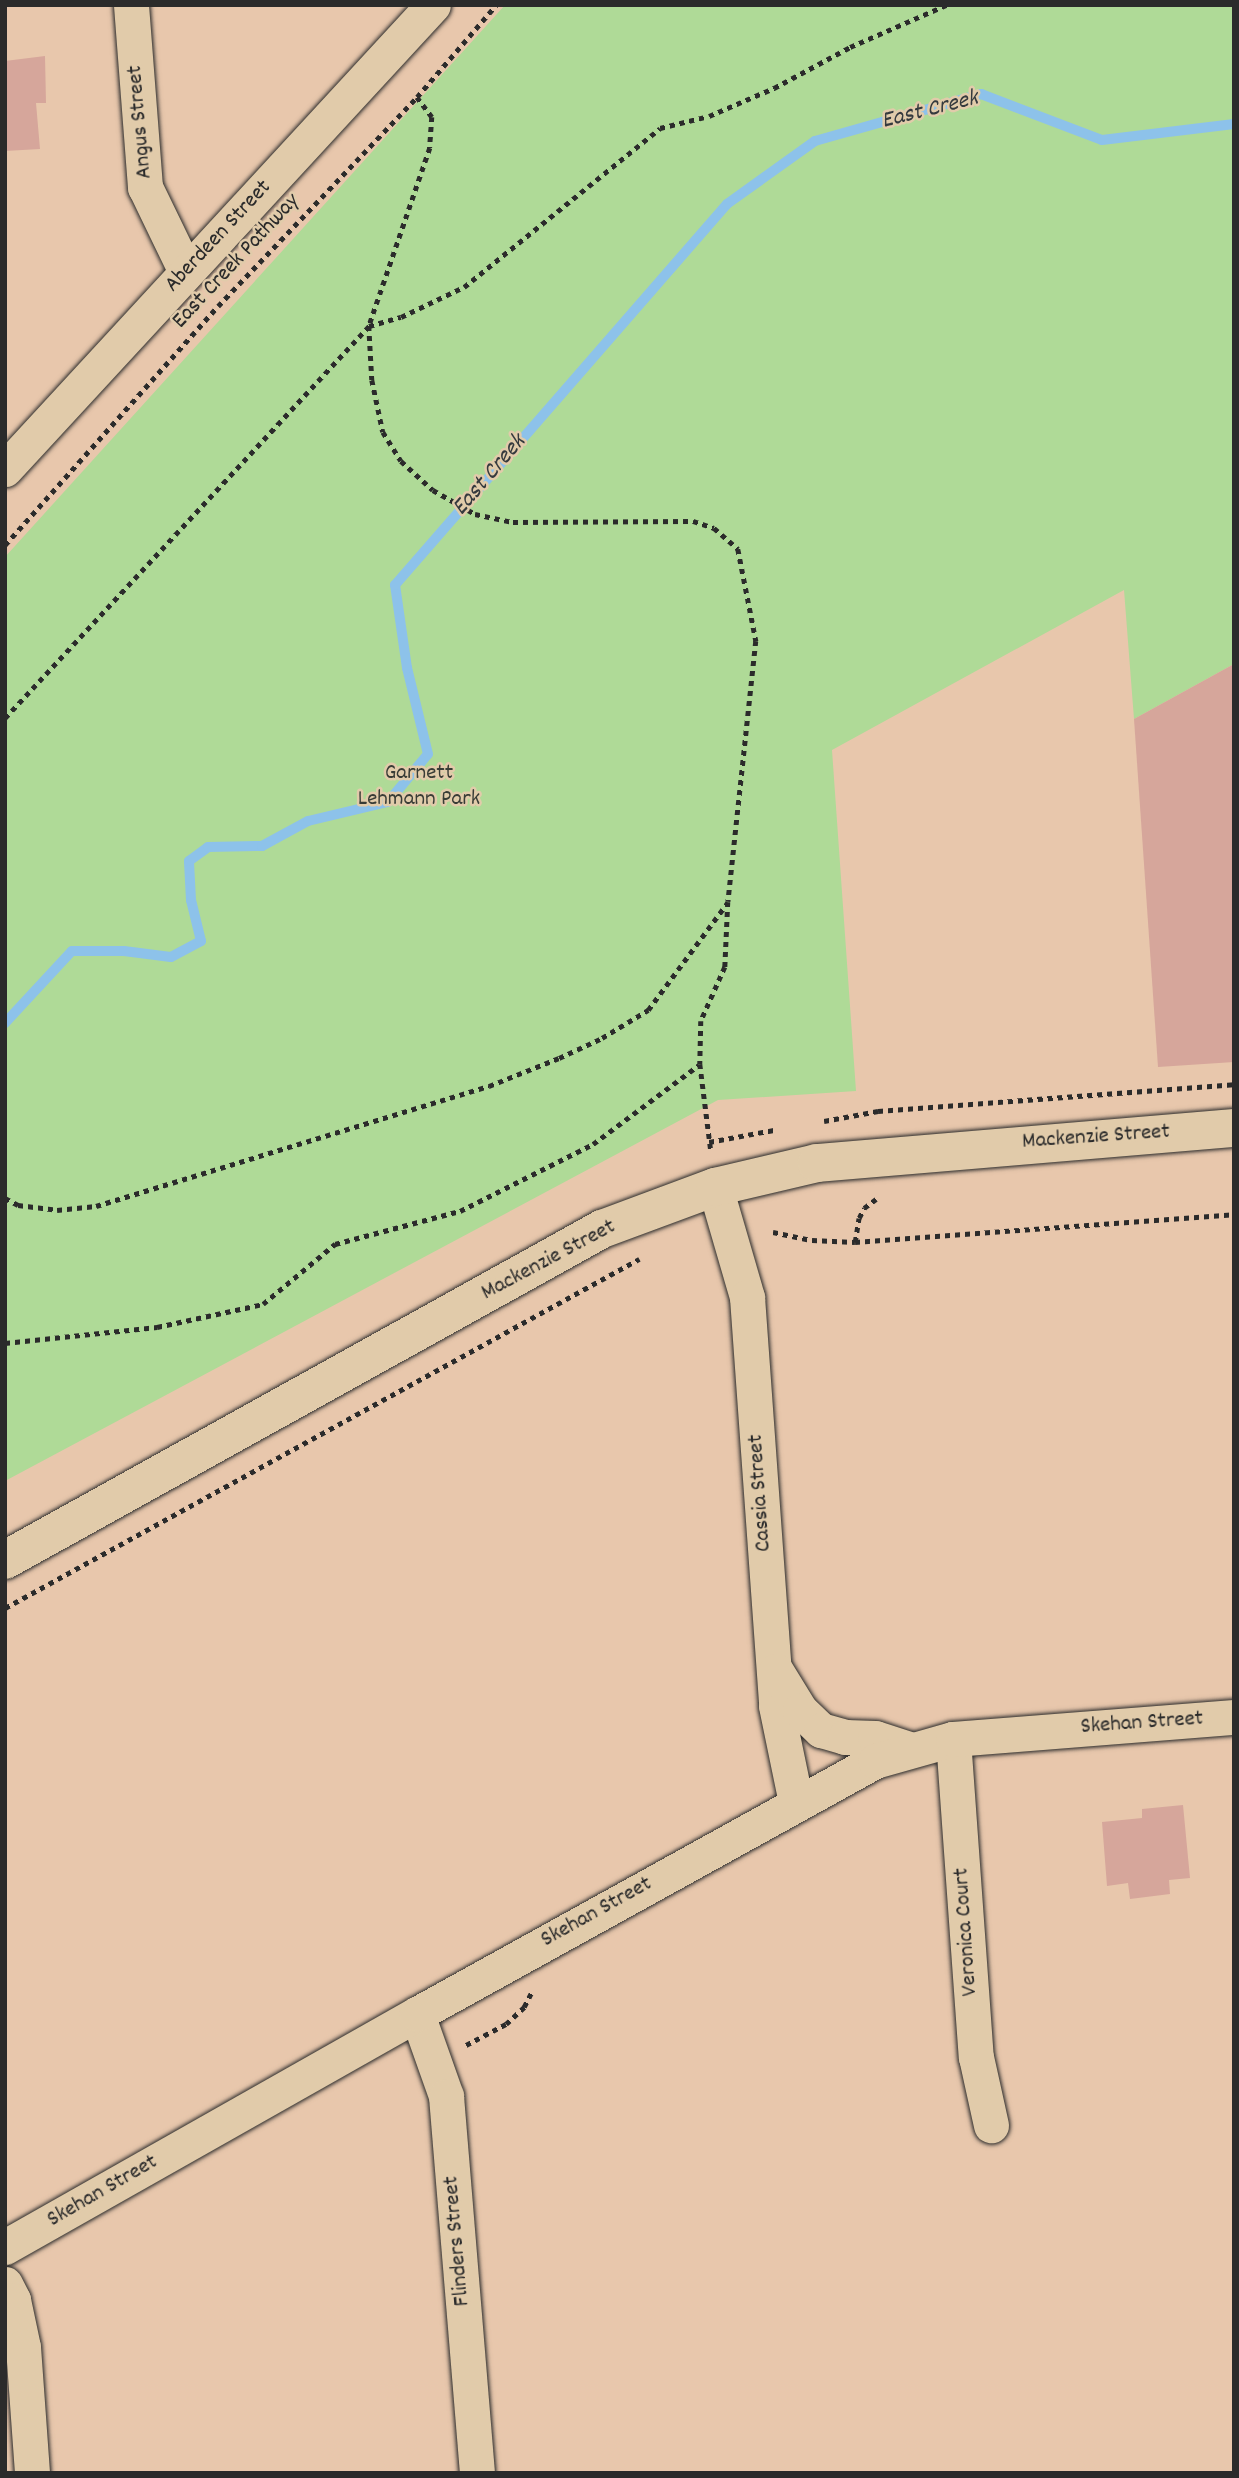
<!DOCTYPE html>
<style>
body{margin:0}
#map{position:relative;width:1239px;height:2478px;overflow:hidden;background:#e8c7ac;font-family:Dekko,sans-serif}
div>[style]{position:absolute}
.green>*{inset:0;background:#afda97}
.stream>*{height:10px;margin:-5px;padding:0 5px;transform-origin:5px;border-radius:5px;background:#8dc2ea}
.building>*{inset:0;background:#d6a69b}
.path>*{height:4.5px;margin-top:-2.25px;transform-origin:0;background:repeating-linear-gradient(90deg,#2b2b2b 0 5px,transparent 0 10px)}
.roads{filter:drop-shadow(0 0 2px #2b2b2b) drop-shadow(0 0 2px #2b2b2b)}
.street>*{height:35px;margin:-17.5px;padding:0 17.5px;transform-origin:17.5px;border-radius:17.5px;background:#e1cbaa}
.secondary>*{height:38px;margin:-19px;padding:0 19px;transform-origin:19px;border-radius:19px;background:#e1cbaa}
span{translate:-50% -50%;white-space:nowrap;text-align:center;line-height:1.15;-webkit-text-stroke:5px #e1cbaa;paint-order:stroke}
.street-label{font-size:23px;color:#2b2b2b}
.park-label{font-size:23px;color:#383c36}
.water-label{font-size:24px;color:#353a3e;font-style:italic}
.frame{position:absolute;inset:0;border:7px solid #2b2b2b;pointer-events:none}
</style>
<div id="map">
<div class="green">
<i style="clip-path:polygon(505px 5px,1234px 5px,1234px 664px,1134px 719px,1124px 590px,832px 750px,856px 1091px,718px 1100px,5px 1481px,5px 557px)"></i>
</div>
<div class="stream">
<i style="left:5px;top:1023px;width:98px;rotate:-47.1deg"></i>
<i style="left:72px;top:951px;width:52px"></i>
<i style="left:124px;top:951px;width:47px;rotate:7.3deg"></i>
<i style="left:171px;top:957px;width:34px;rotate:-28deg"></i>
<i style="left:201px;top:941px;width:42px;rotate:-103.7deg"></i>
<i style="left:191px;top:900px;width:39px;rotate:-93deg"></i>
<i style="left:189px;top:861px;width:24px;rotate:-36deg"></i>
<i style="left:208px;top:847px;width:54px;rotate:-1.1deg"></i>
<i style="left:262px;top:846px;width:52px;rotate:-28.5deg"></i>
<i style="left:308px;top:821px;width:82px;rotate:-13.4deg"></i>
<i style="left:388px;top:802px;width:62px;rotate:-50.2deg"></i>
<i style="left:428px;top:754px;width:89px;rotate:-103.7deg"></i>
<i style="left:407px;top:668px;width:84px;rotate:-98.2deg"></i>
<i style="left:395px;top:585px;width:505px;rotate:-48.93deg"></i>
<i style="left:727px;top:204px;width:108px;rotate:-35.6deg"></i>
<i style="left:815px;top:141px;width:173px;rotate:-15.8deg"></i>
<i style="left:981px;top:94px;width:129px;rotate:20.8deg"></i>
<i style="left:1102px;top:140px;width:133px;rotate:-6.9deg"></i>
</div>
<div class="building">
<i style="clip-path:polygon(45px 56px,46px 103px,36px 103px,40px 149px,5px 151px,5px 61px)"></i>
<i style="clip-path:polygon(1234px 664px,1234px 1062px,1158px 1067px,1134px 719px)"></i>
<i style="clip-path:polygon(1183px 1805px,1190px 1878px,1169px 1880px,1170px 1894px,1130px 1899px,1128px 1883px,1107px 1886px,1102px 1822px,1142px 1818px,1142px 1809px)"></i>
</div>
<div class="path">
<i style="left:417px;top:97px;width:25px;rotate:53deg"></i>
<i style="left:432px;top:117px;width:31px;rotate:94deg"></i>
<i style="left:430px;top:148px;width:188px;rotate:108.9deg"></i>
<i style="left:369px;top:326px;width:54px;rotate:86.8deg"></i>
<i style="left:372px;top:380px;width:53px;rotate:78.1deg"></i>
<i style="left:383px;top:432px;width:34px;rotate:58deg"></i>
<i style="left:401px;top:461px;width:43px;rotate:42.2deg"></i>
<i style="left:433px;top:490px;width:48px;rotate:29.7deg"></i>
<i style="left:475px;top:514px;width:39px;rotate:12deg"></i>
<i style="left:513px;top:522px;width:180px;rotate:-0.3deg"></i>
<i style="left:693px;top:521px;width:22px;rotate:18deg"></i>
<i style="left:714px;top:528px;width:32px;rotate:41deg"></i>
<i style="left:738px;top:549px;width:94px;rotate:78.9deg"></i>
<i style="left:756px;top:641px;width:262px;rotate:96.1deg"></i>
<i style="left:728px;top:902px;width:65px;rotate:92.6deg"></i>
<i style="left:725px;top:967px;width:59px;rotate:114deg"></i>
<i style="left:701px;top:1021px;width:43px;rotate:91.3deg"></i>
<i style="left:700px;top:1064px;width:88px;rotate:82.8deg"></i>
<i style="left:5px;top:545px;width:320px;rotate:-48.3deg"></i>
<i style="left:218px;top:306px;width:289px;rotate:-46.4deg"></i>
<i style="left:417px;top:97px;width:121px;rotate:-49.3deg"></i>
<i style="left:5px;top:718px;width:535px;rotate:-47.12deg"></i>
<i style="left:369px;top:326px;width:33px;rotate:-16deg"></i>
<i style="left:401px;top:317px;width:70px;rotate:-25.5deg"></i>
<i style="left:464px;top:287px;width:252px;rotate:-39deg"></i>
<i style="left:660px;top:128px;width:50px;rotate:-13.8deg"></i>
<i style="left:709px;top:116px;width:71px;rotate:-23.3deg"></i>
<i style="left:774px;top:88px;width:86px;rotate:-28.3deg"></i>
<i style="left:850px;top:47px;width:105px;rotate:-23.6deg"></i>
<i style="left:824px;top:1121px;width:55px;rotate:-10.5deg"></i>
<i style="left:878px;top:1111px;width:357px;rotate:-4.3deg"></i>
<i style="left:709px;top:1142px;width:66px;rotate:-10.5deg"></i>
<i style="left:5px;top:1198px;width:15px;rotate:28deg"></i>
<i style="left:18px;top:1205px;width:39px;rotate:7deg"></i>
<i style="left:57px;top:1210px;width:39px;rotate:-6deg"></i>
<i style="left:96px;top:1206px;width:411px;rotate:-17deg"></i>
<i style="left:489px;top:1086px;width:75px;rotate:-21.8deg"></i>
<i style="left:559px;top:1058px;width:47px;rotate:-24.9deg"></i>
<i style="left:602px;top:1038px;width:54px;rotate:-31.3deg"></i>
<i style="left:648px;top:1010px;width:134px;rotate:-53.5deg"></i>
<i style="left:773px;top:1232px;width:40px;rotate:12deg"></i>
<i style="left:812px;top:1240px;width:43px;rotate:2.7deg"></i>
<i style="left:855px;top:1242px;width:380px;rotate:-4.2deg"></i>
<i style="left:855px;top:1242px;width:24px;rotate:-81deg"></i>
<i style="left:859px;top:1218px;width:11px;rotate:-63deg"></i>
<i style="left:864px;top:1208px;width:15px;rotate:-37deg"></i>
<i style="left:5px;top:1343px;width:153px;rotate:-6deg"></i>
<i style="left:157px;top:1327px;width:108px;rotate:-12.2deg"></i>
<i style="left:263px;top:1304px;width:94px;rotate:-39.8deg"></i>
<i style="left:335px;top:1244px;width:129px;rotate:-14.8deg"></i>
<i style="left:460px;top:1211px;width:149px;rotate:-26.7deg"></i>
<i style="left:593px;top:1144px;width:132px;rotate:-36.7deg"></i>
<i style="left:5px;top:1608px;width:724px;rotate:-28.83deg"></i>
<i style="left:466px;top:2045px;width:45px;rotate:-27.7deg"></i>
<i style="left:506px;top:2024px;width:25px;rotate:-43deg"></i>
<i style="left:524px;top:2007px;width:16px;rotate:-63deg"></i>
</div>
<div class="roads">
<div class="street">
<i style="left:131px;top:5px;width:183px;rotate:85.6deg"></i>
<i style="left:145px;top:187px;width:94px;rotate:64.2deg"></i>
<i style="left:5px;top:469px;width:631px;rotate:-47.31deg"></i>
<i style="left:715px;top:1187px;width:115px;rotate:73.8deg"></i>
<i style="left:747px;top:1297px;width:410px;rotate:85.9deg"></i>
<i style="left:776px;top:1706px;width:99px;rotate:78.3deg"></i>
<i style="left:776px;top:1671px;width:46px;rotate:58.4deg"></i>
<i style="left:800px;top:1710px;width:29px;rotate:44deg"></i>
<i style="left:821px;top:1730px;width:25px;rotate:16deg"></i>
<i style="left:845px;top:1737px;width:30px;rotate:2deg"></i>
<i style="left:875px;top:1738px;width:38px;rotate:18deg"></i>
<i style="left:953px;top:1739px;width:319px;rotate:85.9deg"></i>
<i style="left:976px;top:2057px;width:70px;rotate:77.6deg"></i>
<i style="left:417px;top:2014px;width:87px;rotate:70.5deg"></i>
<i style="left:446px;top:2096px;width:378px;rotate:85.3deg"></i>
<i style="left:5px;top:2247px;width:473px;rotate:-29.5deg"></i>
<i style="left:417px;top:2014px;width:523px;rotate:-28.92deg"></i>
<i style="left:875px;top:1761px;width:81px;rotate:-15.8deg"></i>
<i style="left:953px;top:1739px;width:282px;rotate:-4.5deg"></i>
<i style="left:5px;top:2284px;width:18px;rotate:63deg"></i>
<i style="left:13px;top:2300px;width:48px;rotate:78deg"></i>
<i style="left:23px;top:2347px;width:126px;rotate:85.9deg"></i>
</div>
<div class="secondary">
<i style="left:5px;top:1560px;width:683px;rotate:-29.01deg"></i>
<i style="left:602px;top:1229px;width:121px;rotate:-20.4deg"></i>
<i style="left:715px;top:1187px;width:105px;rotate:-13.2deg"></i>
<i style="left:817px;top:1163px;width:418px;rotate:-4.8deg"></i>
</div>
</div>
<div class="street-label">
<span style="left:141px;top:122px;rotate:-95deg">Angus Street</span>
<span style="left:219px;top:237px;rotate:-47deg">Aberdeen Street</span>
<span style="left:237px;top:262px;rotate:-47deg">East Creek Pathway</span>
<span style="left:1096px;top:1138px;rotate:-4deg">Mackenzie Street</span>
<span style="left:549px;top:1261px;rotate:-28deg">Mackenzie Street</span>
<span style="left:761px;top:1493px;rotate:-94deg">Cassia Street</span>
<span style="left:1142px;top:1724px;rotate:-4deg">Skehan Street</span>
<span style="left:597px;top:1913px;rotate:-29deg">Skehan Street</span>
<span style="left:967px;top:1932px;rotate:-94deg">Veronica Court</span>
<span style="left:103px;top:2192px;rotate:-30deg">Skehan Street</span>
<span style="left:458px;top:2241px;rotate:-95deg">Flinders Street</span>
</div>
<div class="park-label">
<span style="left:419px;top:787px">Garnett<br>Lehmann Park</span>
</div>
<div class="water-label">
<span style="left:930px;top:111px;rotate:-14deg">East Creek</span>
<span style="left:490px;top:476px;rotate:-49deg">East Creek</span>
</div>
<div class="frame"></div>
</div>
